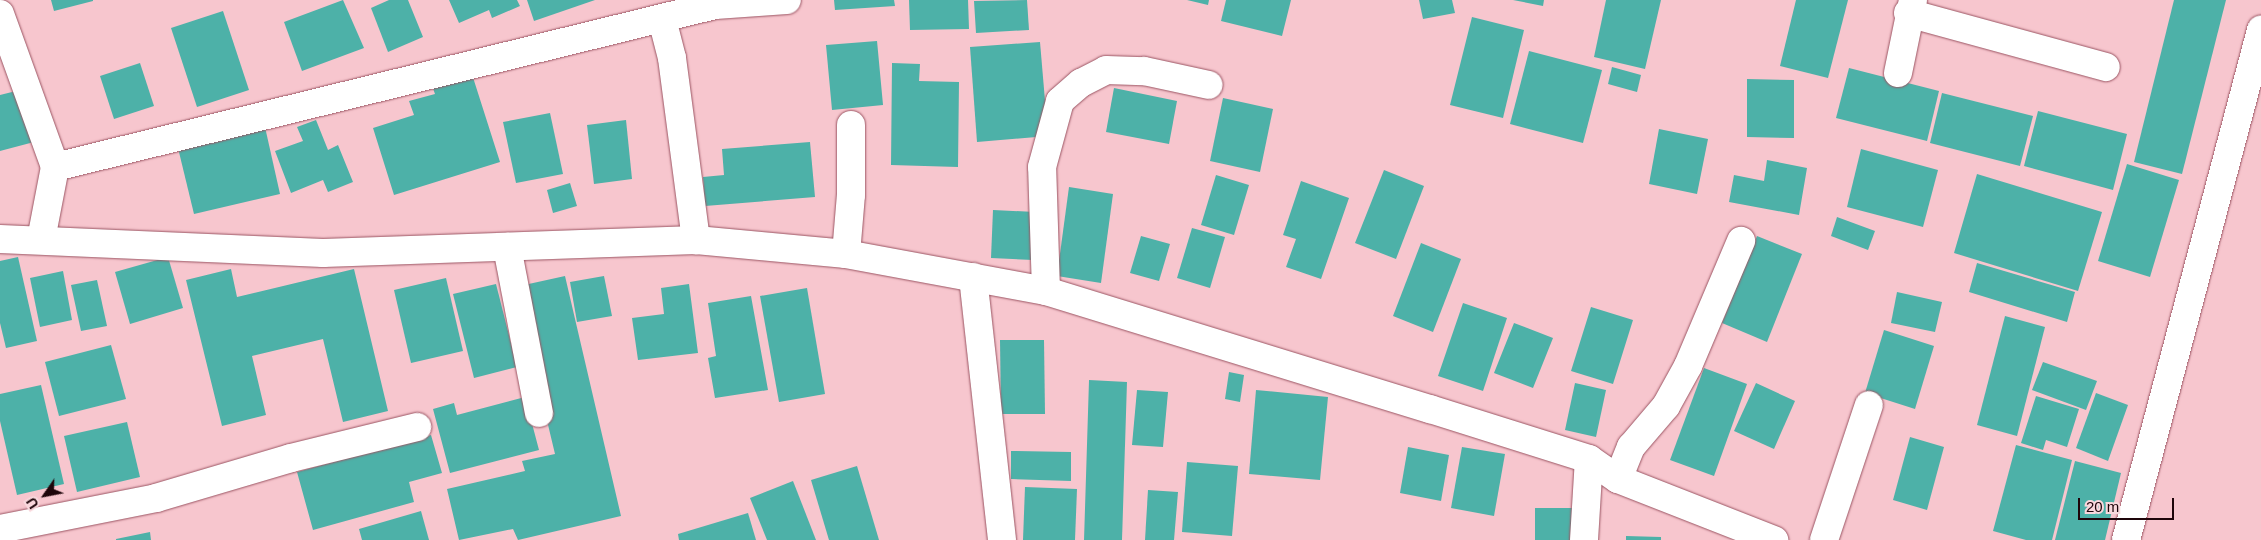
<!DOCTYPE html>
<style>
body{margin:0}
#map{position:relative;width:2261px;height:540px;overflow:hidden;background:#f7c6ce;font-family:Arial,sans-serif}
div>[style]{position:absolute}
.building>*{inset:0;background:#4db1a8}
.roads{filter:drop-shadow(0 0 1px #9b5563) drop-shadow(0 0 1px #9b5563)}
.minor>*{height:28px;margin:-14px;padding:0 14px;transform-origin:14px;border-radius:14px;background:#fff}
span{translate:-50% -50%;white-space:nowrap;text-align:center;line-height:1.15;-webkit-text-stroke:4px #f9d8dd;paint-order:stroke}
.north{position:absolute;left:20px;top:470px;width:50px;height:50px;-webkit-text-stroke:4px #f9d8dd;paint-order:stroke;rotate:237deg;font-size:14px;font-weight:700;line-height:20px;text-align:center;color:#1e050a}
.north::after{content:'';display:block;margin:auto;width:18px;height:22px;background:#1e050a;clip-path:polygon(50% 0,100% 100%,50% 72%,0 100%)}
.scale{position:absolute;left:2078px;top:498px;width:96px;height:22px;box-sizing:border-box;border:2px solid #1e050a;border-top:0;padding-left:6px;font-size:15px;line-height:18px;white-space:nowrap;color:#1e050a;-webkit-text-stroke:4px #f9d8dd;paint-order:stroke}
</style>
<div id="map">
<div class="building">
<i style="clip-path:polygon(51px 0,93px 0,93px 1px,54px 11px)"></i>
<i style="clip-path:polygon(343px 0,364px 48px,302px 71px,284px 22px)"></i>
<i style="clip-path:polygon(389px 0,408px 0,423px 37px,388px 52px,371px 8px)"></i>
<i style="clip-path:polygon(449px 0,517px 0,520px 6px,492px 18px,489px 10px,459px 23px)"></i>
<i style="clip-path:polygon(527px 0,595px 0,534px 21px)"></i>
<i style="clip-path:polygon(834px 0,894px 0,895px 6px,835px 10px)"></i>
<i style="clip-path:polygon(909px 0,968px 0,969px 29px,910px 30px)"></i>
<i style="clip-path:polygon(1027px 0,1029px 30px,976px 33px,974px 1px)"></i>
<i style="clip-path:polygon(1187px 0,1209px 0,1208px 5px)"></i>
<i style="clip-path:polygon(1226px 0,1291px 0,1282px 36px,1221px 21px)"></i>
<i style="clip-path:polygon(1419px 0,1452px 0,1455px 13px,1423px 19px)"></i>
<i style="clip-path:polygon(1513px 0,1544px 0,1543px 6px)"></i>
<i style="clip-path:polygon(1606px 0,1661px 0,1645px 69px,1594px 57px)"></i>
<i style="clip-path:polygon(1796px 0,1848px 0,1828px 78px,1780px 66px)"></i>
<i style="clip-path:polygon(2174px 0,2226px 0,2182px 174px,2134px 162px)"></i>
<i style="clip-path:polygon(223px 11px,249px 90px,197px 107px,171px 28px)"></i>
<i style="clip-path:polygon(1472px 17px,1524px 30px,1503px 118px,1450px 105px)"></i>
<i style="clip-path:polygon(877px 41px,883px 105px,832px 110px,826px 45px)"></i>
<i style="clip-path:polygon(1040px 42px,1048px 136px,977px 142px,970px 47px)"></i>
<i style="clip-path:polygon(1529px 51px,1602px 70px,1583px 143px,1510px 124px)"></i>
<i style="clip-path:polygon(140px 63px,154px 106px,114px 119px,100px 76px)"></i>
<i style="clip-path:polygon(892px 63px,920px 64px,919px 81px,959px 82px,958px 167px,891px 165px)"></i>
<i style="clip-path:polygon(1612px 67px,1641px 75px,1637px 92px,1608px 84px)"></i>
<i style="clip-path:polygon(470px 68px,500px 162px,394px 195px,373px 128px,414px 115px,409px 101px,435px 94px,430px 80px)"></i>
<i style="clip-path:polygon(1849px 68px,1939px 91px,1927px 141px,1836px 118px)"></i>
<i style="clip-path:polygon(1747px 79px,1794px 80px,1794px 138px,1747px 137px)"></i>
<i style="clip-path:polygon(1114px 88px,1177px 101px,1169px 144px,1106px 132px)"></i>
<i style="clip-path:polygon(20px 90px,34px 142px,0 151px,0 95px)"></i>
<i style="clip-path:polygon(1942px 93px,2033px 116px,2020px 166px,1930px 143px)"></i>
<i style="clip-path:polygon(1223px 98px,1273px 109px,1260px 172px,1210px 161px)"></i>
<i style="clip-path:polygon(2038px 111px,2127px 134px,2113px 190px,2024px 166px)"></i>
<i style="clip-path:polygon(550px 113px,563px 174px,516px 183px,503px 122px)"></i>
<i style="clip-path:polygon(316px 120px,328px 150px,338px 145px,353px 182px,328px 192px,323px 180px,291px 193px,275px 151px,303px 141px,297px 127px)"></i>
<i style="clip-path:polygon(626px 120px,632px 179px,594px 184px,587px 125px)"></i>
<i style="clip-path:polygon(265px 127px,280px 194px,194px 214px,178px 148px)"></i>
<i style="clip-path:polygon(1659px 129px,1708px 139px,1697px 194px,1649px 184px)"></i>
<i style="clip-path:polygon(810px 142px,815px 197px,705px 206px,703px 177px,724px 175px,722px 149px)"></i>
<i style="clip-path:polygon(1861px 149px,1938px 170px,1923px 227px,1847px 207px)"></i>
<i style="clip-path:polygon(1767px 160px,1807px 168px,1799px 215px,1729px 202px,1734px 175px,1764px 181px)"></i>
<i style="clip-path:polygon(2127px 164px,2179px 180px,2150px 277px,2098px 261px)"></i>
<i style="clip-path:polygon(1384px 170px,1424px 186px,1396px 259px,1355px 243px)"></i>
<i style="clip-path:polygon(1977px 174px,2102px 212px,2078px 291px,1954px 253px)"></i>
<i style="clip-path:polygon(1216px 175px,1249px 185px,1234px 235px,1201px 225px)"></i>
<i style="clip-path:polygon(1301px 181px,1349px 198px,1321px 279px,1286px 267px,1296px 239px,1283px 235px)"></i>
<i style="clip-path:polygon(570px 183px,577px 206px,553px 213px,547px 190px)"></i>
<i style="clip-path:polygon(1069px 187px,1113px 194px,1101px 283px,1057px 276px)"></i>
<i style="clip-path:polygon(993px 210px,1035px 212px,1033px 260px,991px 258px)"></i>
<i style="clip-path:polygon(1837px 217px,1875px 231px,1868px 250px,1831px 236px)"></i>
<i style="clip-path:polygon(1192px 228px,1225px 237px,1210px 288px,1177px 278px)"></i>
<i style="clip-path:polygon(1141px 236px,1170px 244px,1159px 281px,1130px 273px)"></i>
<i style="clip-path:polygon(1757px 236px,1802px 254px,1767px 342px,1722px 323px)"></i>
<i style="clip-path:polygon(1421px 243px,1461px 259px,1433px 332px,1393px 316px)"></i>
<i style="clip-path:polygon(18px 257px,37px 341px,6px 348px,0 323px,0 261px)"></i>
<i style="clip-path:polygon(168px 257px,183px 308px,130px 324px,115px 272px)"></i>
<i style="clip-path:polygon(1977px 263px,2075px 292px,2067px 322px,1969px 292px)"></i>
<i style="clip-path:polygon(231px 269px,237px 297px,354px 269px,388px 411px,343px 422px,323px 339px,252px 356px,266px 415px,222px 426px,186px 280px)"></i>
<i style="clip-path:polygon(63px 271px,72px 320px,40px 327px,30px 278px)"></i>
<i style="clip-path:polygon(565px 276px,621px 516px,518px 540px,513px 529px,459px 540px,447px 489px,525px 471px,522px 461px,555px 454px,515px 287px)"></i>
<i style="clip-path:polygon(604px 276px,612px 316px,577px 322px,570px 282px)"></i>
<i style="clip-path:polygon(446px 278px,463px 351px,411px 363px,394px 290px)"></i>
<i style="clip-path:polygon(97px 280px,107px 326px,81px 331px,71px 285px)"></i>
<i style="clip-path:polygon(496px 284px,517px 367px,474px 378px,453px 294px)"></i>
<i style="clip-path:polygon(689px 284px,698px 353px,638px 360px,632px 318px,664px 314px,661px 288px)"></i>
<i style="clip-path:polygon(807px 288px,825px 394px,779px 402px,760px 296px)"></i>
<i style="clip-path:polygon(1897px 292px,1942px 302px,1935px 332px,1891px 323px)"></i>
<i style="clip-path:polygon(751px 296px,768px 390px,715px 398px,708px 358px,716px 356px,708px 303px)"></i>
<i style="clip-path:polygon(1463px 303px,1507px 318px,1483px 391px,1438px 376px)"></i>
<i style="clip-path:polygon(1591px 307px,1633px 320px,1613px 384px,1571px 371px)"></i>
<i style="clip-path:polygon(2005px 316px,2045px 327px,2017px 436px,1977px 425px)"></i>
<i style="clip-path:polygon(1514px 323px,1553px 338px,1533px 388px,1494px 373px)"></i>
<i style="clip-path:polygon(1884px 330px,1934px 346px,1915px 409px,1865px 393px)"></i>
<i style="clip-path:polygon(1000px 340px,1044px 340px,1045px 414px,1001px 414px)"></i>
<i style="clip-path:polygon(111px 345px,126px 399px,59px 416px,45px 362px)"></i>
<i style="clip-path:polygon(2043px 362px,2097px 381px,2086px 410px,2032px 390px)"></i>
<i style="clip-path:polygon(1704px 368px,1747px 384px,1714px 476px,1670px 460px)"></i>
<i style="clip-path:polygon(1229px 372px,1244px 375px,1240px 402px,1225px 399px)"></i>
<i style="clip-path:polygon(1089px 380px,1127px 382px,1122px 540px,1084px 540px)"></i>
<i style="clip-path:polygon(1575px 383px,1606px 390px,1596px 437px,1565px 430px)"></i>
<i style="clip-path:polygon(1756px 383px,1795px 401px,1774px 449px,1734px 431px)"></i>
<i style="clip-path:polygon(41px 385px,64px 484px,17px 495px,0 421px,0 394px)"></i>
<i style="clip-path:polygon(1137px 390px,1168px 392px,1163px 447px,1132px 445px)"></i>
<i style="clip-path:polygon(1256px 390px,1328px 397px,1320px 480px,1249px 474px)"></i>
<i style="clip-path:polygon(2096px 393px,2128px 405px,2108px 461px,2076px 448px)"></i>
<i style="clip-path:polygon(2036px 396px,2079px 409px,2067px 447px,2046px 440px,2043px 450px,2021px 443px)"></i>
<i style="clip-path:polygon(525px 397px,539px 450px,450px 473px,433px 409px,454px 403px,457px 415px)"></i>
<i style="clip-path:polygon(127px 422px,140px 477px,77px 492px,64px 436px)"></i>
<i style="clip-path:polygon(431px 435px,442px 473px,409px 482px,414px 502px,313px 530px,297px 472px)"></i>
<i style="clip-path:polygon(1910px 437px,1944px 447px,1927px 510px,1893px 500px)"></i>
<i style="clip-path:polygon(2016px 445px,2072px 460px,2052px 540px,2026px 540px,1993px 531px)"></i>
<i style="clip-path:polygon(1408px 447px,1449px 455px,1441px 501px,1400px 493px)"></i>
<i style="clip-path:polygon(1462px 447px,1505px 454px,1494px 516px,1451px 508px)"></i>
<i style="clip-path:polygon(1011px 451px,1071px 452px,1071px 481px,1011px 479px)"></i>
<i style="clip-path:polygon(2075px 461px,2121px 473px,2105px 540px,2055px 540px)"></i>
<i style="clip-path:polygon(1187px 462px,1238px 466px,1232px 536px,1182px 532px)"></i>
<i style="clip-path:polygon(857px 466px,879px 540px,829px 540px,811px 480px)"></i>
<i style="clip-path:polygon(793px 481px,816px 540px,767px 540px,750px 498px)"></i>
<i style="clip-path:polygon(1025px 487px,1077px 489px,1075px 540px,1023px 540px)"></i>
<i style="clip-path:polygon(1148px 490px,1178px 492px,1174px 540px,1145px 540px)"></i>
<i style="clip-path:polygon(1535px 508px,1572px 508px,1571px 540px,1535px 540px)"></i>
<i style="clip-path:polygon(421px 511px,429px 540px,362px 540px,359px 529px)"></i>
<i style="clip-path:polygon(748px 513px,756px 540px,679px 540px,678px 534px)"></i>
<i style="clip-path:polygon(150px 532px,151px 540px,116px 540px,116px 539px)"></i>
<i style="clip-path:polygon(1626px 536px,1661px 537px,1661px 540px,1626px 540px)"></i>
</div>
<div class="roads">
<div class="minor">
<i style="left:1908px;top:13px;width:205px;rotate:15.3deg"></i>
<i style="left:0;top:14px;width:163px;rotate:70.2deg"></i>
<i style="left:55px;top:167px;width:74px;rotate:100.9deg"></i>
<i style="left:662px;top:19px;width:40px;rotate:75.6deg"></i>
<i style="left:672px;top:58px;width:184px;rotate:82.5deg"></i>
<i style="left:1898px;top:73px;width:75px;rotate:-78.4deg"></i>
<i style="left:55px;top:167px;width:680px;rotate:-13.79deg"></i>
<i style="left:715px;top:5px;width:72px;rotate:-4deg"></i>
<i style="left:0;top:239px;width:323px;rotate:2.5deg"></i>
<i style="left:323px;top:253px;width:373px;rotate:-2deg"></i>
<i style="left:696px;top:240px;width:151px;rotate:5.3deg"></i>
<i style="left:846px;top:254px;width:203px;rotate:10.5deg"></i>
<i style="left:1046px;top:291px;width:402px;rotate:17.1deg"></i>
<i style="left:1430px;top:409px;width:167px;rotate:17.5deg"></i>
<i style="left:1589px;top:459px;width:35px;rotate:35deg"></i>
<i style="left:1618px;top:479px;width:168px;rotate:21.4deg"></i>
<i style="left:507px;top:247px;width:169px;rotate:79.1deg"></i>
<i style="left:846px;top:254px;width:59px;rotate:-85.2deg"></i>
<i style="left:851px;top:195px;width:70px;rotate:-90deg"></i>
<i style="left:973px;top:277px;width:265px;rotate:83.7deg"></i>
<i style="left:1046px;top:291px;width:124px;rotate:-91.8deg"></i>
<i style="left:1042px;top:167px;width:68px;rotate:-74.7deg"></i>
<i style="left:1060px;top:101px;width:28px;rotate:-41deg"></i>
<i style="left:1081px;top:83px;width:28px;rotate:-27deg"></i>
<i style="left:1106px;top:70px;width:38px;rotate:2deg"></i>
<i style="left:1144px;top:71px;width:66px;rotate:12.2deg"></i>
<i style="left:1618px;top:479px;width:35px;rotate:-68deg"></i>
<i style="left:1631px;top:447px;width:54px;rotate:-49.5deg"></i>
<i style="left:1666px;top:406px;width:46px;rotate:-61.2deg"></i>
<i style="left:1688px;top:366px;width:136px;rotate:-67deg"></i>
<i style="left:0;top:529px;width:159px;rotate:-11.2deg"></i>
<i style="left:156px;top:498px;width:141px;rotate:-16.5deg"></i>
<i style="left:291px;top:458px;width:130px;rotate:-13.8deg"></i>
<i style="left:1584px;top:540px;width:81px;rotate:-86.5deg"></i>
<i style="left:1824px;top:540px;width:142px;rotate:-71.6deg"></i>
<i style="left:2126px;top:540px;width:528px;rotate:-75.17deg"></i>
</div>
</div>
<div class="north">U</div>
<div class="scale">20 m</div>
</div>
